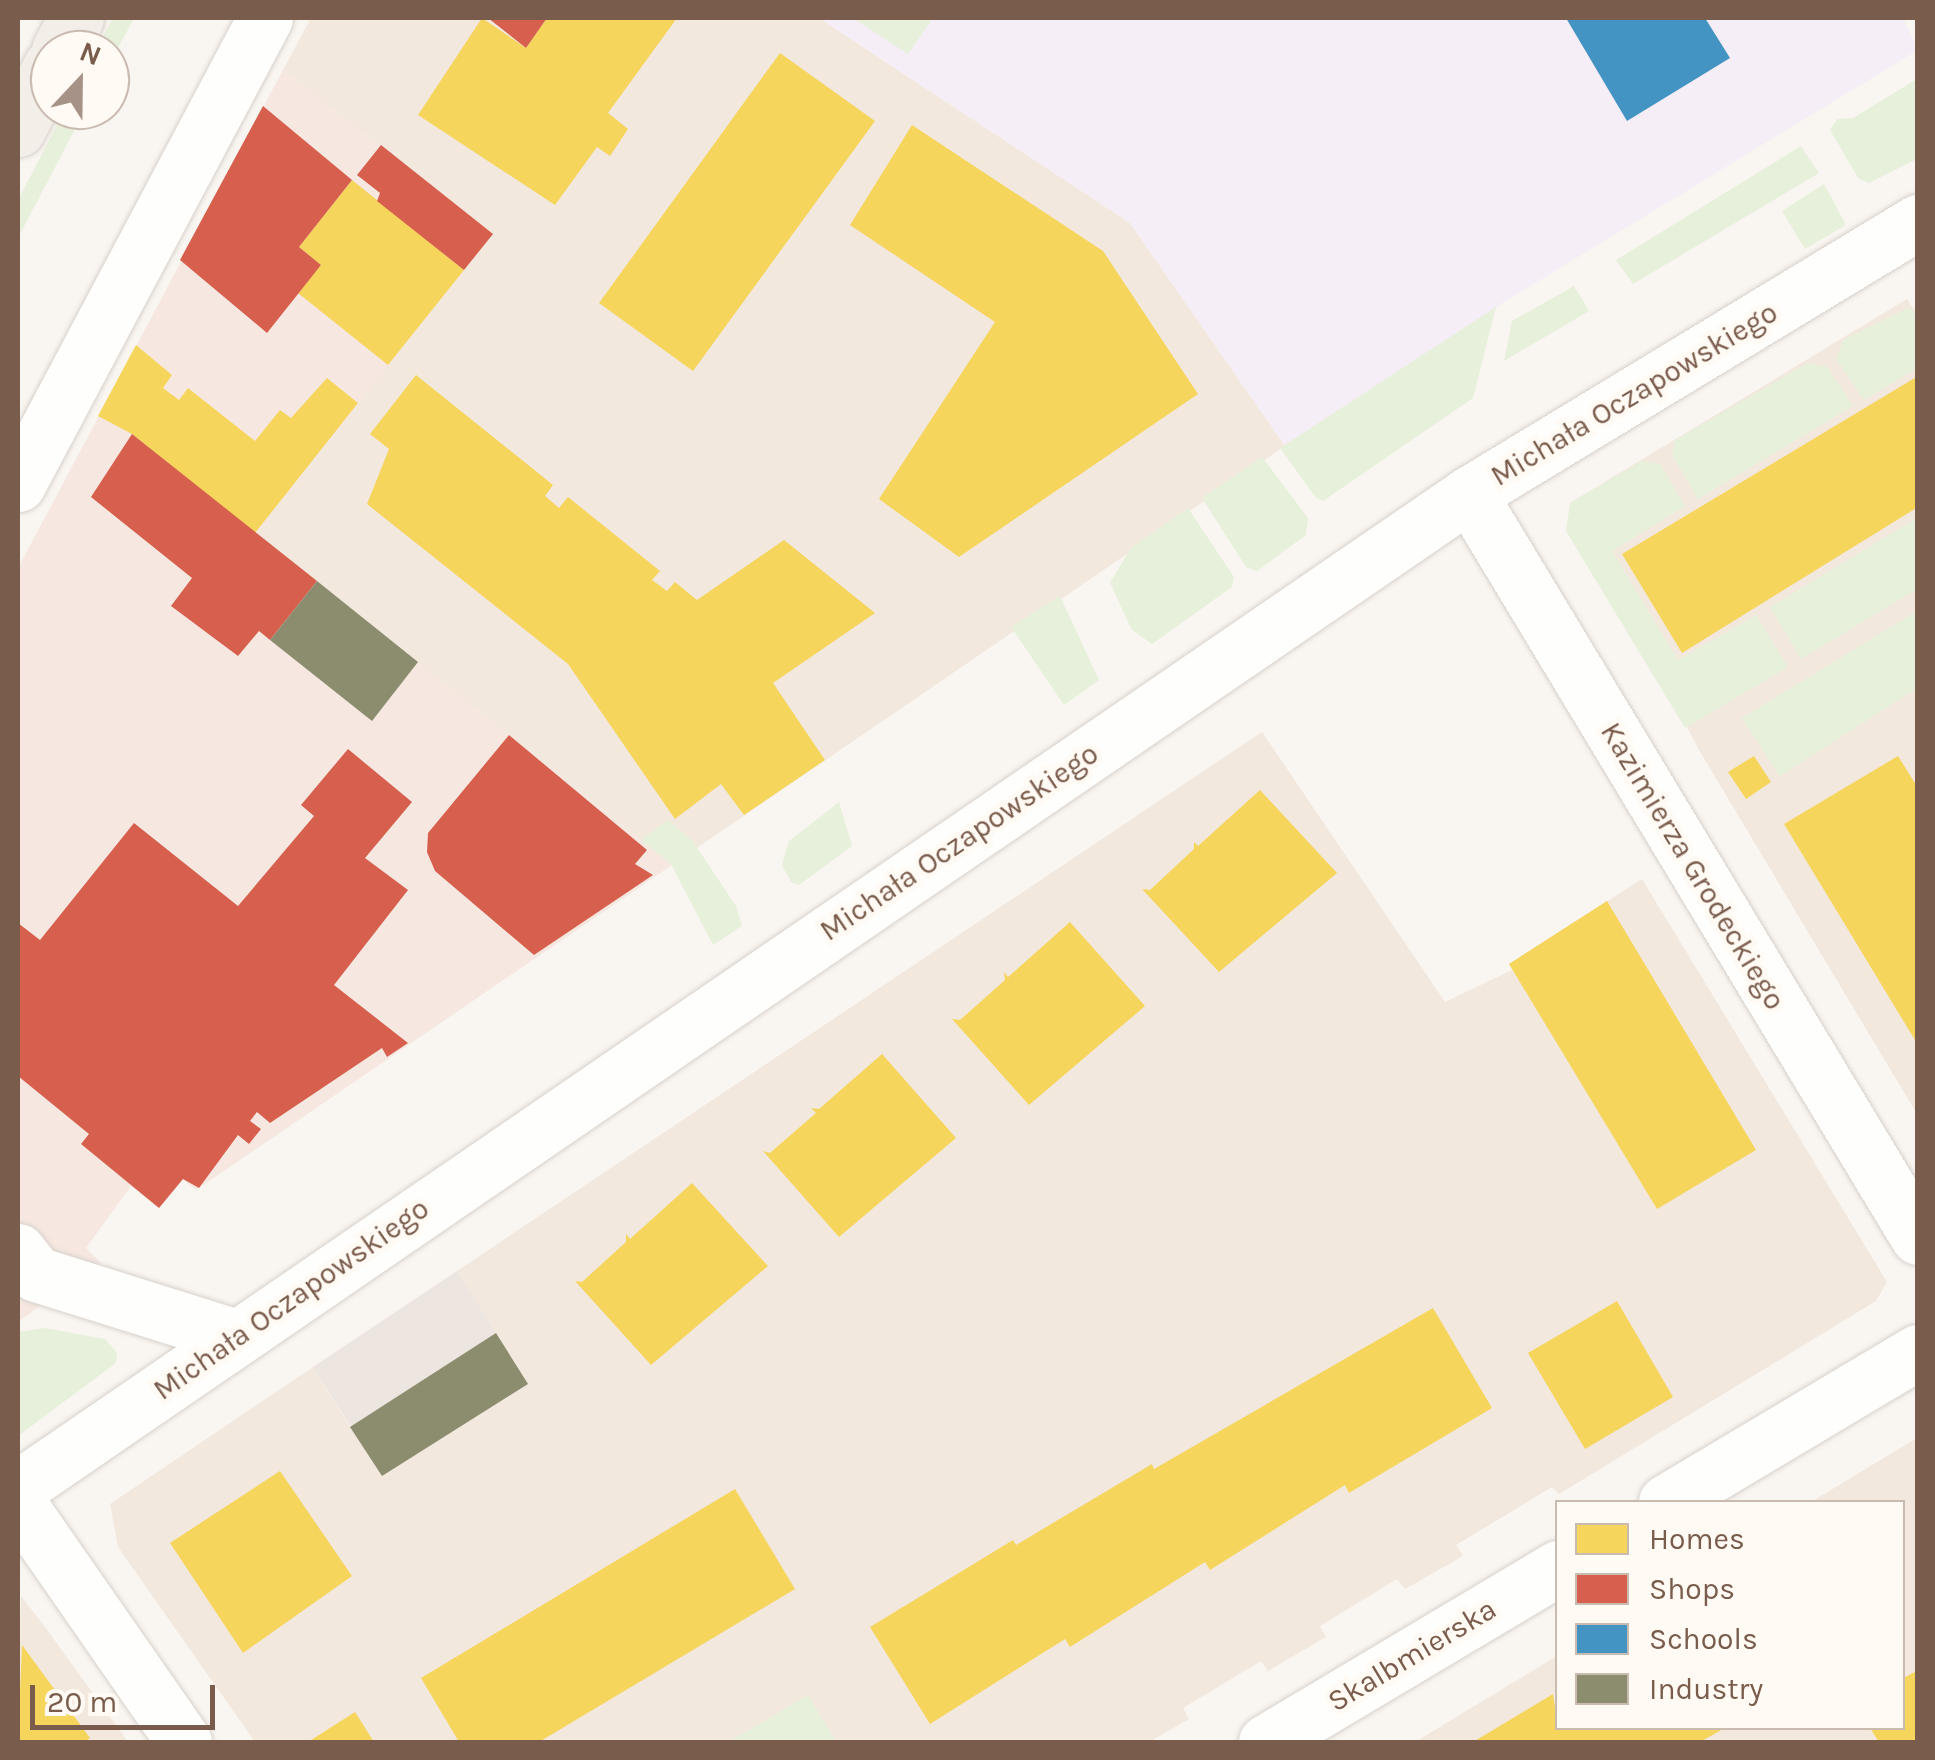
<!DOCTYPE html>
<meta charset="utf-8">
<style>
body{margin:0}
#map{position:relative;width:1935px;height:1760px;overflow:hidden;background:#f9f5f0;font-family:Karla,sans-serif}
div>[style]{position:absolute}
.residential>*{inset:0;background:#f2e8de}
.commercial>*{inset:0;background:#f6e8e1}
.industrial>*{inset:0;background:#ede5e0}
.education>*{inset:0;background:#f6eef6}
.green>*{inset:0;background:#e7f0db}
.homes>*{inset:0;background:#f6d55c}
.shops>*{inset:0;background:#d6604d}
.schools>*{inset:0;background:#4393c3}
.industry>*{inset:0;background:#8c8c6e}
.roads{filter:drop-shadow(0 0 2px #d7d1cb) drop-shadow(0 0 2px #d7d1cb)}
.minor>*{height:55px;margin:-27.5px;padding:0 27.5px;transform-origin:27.5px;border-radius:27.5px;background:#fefefd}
.major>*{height:55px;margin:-27.5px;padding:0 27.5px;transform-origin:27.5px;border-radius:27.5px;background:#f3eee8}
span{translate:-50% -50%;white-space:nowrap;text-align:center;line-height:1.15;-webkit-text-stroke:10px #fffaf3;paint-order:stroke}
.street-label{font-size:30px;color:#7a5c4d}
.frame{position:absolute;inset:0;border:20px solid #7a5c4d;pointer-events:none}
.legend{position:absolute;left:1555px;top:1500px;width:350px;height:230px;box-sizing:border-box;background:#fffaf3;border:2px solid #cabbb1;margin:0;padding:12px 18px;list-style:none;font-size:30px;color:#7a5c4d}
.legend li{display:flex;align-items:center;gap:20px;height:50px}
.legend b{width:50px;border:2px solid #cabbb1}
.north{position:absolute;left:30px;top:30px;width:100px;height:100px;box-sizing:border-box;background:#fffaf3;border:2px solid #cabbb1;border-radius:50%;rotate:22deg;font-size:28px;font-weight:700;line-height:40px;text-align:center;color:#7a5c4d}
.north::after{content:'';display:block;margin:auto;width:35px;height:45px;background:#a69286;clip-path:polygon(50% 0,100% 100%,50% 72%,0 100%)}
.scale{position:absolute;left:30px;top:1685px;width:185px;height:45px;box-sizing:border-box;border:5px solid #7a5c4d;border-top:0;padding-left:12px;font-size:30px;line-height:35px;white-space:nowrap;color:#7a5c4d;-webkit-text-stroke:8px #fffaf3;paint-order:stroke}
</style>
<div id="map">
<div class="residential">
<i style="clip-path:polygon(311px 18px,819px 18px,1130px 223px,1285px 446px,672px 865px,255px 533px,492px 234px,283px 70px)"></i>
<i style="clip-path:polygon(1907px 299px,1918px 316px,1917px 1114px,1699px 750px,1570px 503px)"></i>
<i style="clip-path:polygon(1262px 732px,1445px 1002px,1512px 970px,1509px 964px,1642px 879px,1887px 1282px,1876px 1301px,1559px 1494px,1552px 1487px,1456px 1545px,1463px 1556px,1405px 1589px,1397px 1579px,1320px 1626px,1326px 1637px,1268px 1671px,1261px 1661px,1183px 1708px,1189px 1719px,1149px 1742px,255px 1742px,118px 1547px,110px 1504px,313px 1367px,350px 1427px,527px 1383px,457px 1271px)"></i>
<i style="clip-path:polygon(1917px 1438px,1917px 1742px,1415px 1742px,1557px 1656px,1558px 1728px,1902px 1728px,1902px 1502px,1811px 1502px)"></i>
<i style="clip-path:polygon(21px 1596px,48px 1631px,128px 1742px,18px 1742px)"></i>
</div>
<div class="commercial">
<i style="clip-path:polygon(283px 70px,493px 234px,256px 533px,672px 865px,196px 1190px,182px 1179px,159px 1208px,131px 1186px,86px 1248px,100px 1262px,18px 1322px,18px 568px)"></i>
</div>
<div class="industrial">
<i style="clip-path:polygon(457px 1271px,528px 1384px,382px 1476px,313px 1367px)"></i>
</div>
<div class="education">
<i style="clip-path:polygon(819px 18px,1903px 18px,1918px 50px,1496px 307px,1285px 446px,1130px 223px)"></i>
</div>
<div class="green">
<i style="clip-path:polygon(113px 18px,134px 18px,110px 63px,110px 50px,96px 50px)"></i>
<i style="clip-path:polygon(853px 18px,933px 18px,908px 54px)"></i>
<i style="clip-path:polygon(1917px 79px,1915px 160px,1869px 183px,1858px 178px,1830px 130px,1837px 119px,1853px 118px)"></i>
<i style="clip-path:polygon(65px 110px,85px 110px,18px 238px,18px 200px)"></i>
<i style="clip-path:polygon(1801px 146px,1819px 173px,1633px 284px,1616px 260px)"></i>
<i style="clip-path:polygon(1824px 184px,1846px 225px,1805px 249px,1782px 211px)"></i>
<i style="clip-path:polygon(1574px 286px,1589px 311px,1504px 361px,1512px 321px)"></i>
<i style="clip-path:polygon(1496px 307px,1473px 398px,1323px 501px,1316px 498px,1280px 448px)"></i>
<i style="clip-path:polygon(1908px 308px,1917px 314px,1917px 368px,1864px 400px,1836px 359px,1843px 340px)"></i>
<i style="clip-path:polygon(1808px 363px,1827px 367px,1853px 406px,1698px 499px,1672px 455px,1675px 440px)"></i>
<i style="clip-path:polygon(1262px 457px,1308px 518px,1306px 535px,1257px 571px,1246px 567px,1202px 498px)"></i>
<i style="clip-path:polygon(1642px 461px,1660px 464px,1685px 506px,1612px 551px,1678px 660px,1756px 615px,1788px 667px,1685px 728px,1566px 531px,1570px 503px)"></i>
<i style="clip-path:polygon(1188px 508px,1234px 577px,1232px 587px,1152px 644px,1132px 630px,1110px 583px,1131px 548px)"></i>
<i style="clip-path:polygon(1917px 518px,1917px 589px,1801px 659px,1770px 607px)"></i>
<i style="clip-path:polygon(1060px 596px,1099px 680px,1064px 705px,1011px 627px)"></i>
<i style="clip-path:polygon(1917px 611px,1917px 688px,1780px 776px,1742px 718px)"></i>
<i style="clip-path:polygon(839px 802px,852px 846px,799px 885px,791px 882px,782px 865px,789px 841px)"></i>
<i style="clip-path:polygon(668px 820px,692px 840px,736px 906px,742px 926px,713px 945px,671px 864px,641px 840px)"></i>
<i style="clip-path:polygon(45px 1328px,105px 1339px,117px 1353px,116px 1363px,18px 1436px,18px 1332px)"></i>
<i style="clip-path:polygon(808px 1695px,836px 1742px,729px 1742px)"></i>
</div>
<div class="homes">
<i style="clip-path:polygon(482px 18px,526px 48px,547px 18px,677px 18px,608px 113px,628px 129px,610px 156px,597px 147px,555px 205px,418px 115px)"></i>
<i style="clip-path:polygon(780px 53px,875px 121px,693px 371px,599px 303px)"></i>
<i style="clip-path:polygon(912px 125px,1103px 251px,1198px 394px,959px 557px,879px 499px,995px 322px,850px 225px)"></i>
<i style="clip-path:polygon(352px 180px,464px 270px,388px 365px,298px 293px,321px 265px,299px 247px)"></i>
<i style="clip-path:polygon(136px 345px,172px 375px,163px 388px,179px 400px,188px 388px,255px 441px,280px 410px,291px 418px,327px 378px,358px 403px,255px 533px,132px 434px,98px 416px)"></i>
<i style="clip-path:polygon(416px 375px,553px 485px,545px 496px,559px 508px,568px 497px,660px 571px,652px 580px,667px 591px,675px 582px,697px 600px,784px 540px,875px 613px,773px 683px,825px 760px,744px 815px,721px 784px,675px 819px,568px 664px,367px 504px,389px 449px,370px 434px)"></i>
<i style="clip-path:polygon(1918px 376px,1918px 507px,1682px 653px,1622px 554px)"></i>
<i style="clip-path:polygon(1754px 756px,1771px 782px,1746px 799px,1728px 772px)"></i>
<i style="clip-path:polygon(1898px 756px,1918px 788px,1918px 1045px,1784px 824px)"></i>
<i style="clip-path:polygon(1260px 790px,1337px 873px,1219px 972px,1142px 889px,1150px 890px,1194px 849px,1194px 842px,1198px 846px)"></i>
<i style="clip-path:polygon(1607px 901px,1756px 1150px,1657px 1209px,1509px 964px)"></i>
<i style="clip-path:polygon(1070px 922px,1145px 1006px,1029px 1105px,952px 1019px,960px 1020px,1005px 980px,1004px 972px,1008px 977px)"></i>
<i style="clip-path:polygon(882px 1054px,956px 1138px,839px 1237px,763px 1151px,770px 1153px,816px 1113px,811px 1108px,819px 1109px)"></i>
<i style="clip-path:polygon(692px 1183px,768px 1266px,651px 1365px,575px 1281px,582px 1282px,626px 1242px,626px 1234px,630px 1239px)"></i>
<i style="clip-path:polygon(1617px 1301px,1673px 1397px,1585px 1449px,1528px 1353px)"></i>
<i style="clip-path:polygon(1433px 1308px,1492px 1408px,1349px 1493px,1345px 1485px,1210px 1570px,1205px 1562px,1070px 1647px,1065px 1639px,930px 1724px,870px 1627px,1013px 1540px,1016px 1545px,1152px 1464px,1154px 1469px)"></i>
<i style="clip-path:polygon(280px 1471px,352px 1576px,243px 1653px,170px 1543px)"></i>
<i style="clip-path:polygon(735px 1489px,795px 1589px,539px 1742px,459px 1742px,421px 1678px)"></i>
<i style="clip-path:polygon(22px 1645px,90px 1738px,84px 1742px,18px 1742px)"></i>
<i style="clip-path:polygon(1918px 1670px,1918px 1742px,1879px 1742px,1870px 1728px,1902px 1728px,1902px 1679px)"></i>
<i style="clip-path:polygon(1553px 1694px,1558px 1728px,1725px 1728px,1700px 1742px,1473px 1742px)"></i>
<i style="clip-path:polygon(355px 1712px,374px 1742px,308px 1742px)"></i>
</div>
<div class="shops">
<i style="clip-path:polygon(488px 18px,547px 18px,526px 48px)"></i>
<i style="clip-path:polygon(263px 106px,352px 180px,299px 247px,321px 265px,267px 333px,180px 260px)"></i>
<i style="clip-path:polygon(381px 145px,493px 234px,464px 270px,377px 201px,380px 193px,357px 175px)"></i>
<i style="clip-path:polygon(132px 434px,317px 581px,270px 640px,259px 631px,238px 656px,171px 606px,192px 578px,91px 497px)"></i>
<i style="clip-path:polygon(509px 735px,647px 850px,635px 864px,653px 875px,534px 955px,435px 871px,427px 852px,428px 833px)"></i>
<i style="clip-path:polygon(348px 749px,412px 802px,365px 858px,408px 890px,334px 985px,408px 1043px,387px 1057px,382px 1048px,270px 1123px,257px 1112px,250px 1121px,261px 1129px,249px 1144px,238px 1135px,199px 1188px,183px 1179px,159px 1208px,81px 1144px,89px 1134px,18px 1076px,18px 923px,40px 940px,134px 823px,238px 906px,314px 816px,301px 805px)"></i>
</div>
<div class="schools">
<i style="clip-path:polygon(1566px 18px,1705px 18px,1730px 58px,1627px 121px)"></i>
</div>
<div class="industry">
<i style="clip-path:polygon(317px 581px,418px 662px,372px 721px,270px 640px)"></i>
<i style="clip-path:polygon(496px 1333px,528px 1384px,382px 1476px,350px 1427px)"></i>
</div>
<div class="roads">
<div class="minor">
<i style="left:18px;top:484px;width:527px;rotate:-62.07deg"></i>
<i style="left:1469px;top:494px;width:868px;rotate:58.86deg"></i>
<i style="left:18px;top:1251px;width:29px;rotate:52deg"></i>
<i style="left:36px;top:1274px;width:211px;rotate:17.4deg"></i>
<i style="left:18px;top:1488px;width:1759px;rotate:-34.41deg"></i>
<i style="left:1469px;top:494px;width:525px;rotate:-31.21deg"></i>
<i style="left:1666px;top:1502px;width:293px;rotate:-30.8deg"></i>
<i style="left:18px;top:1503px;width:291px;rotate:55.2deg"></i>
<i style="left:1266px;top:1742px;width:340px;rotate:-30.8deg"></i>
</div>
<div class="major">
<i style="left:59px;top:50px;width:36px;rotate:-62deg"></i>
<i style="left:18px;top:129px;width:70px;rotate:-62.7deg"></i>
</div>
</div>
<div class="street-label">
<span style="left:1634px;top:394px;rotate:-31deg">Michała Oczapowskiego</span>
<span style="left:959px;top:842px;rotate:-34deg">Michała Oczapowskiego</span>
<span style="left:1693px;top:866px;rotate:59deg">Kazimierza Grodeckiego</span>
<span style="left:291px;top:1299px;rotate:-35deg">Michała Oczapowskiego</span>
<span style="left:1412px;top:1655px;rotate:-31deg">Skalbmierska</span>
</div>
<div class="frame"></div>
<ul class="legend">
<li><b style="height:28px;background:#f6d55c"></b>Homes</li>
<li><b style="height:28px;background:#d6604d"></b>Shops</li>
<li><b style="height:28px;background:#4393c3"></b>Schools</li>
<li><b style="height:28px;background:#8c8c6e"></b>Industry</li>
</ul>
<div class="north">N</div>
<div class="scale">20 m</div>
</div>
